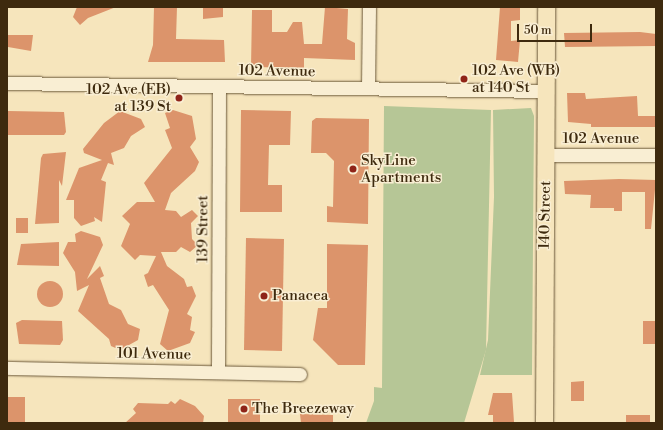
<!DOCTYPE html>
<style>
body{margin:0}
#map{position:relative;width:663px;height:430px;overflow:hidden;background:#f6e5bc;font-family:"Libre Bodoni",serif}
div>[style]{position:absolute}
.green>*{inset:0;background:#b6c696}
.building>*{inset:0;background:#dc946b}
.round{border-radius:50%}
.roads{filter:drop-shadow(0 0 1px #6c593a) drop-shadow(0 0 1px #6c593a)}
.minor>*{height:13px;margin:-6.5px;padding:0 6.5px;transform-origin:6.5px;border-radius:6.5px;background:#f9eed3}
.major>*{height:17px;margin:-8.5px;padding:0 8.5px;transform-origin:8.5px;border-radius:8.5px;background:#f6e5bc}
.dots>*{width:11px;height:11px;translate:-50% -50%;box-sizing:border-box;border:2px solid #f9eed3;border-radius:50%}
span{translate:-50% -50%;white-space:nowrap;text-align:center;line-height:1.15;-webkit-text-stroke:3px #f9eed3;paint-order:stroke}
.poi-label{font-size:15px;color:#3e2a0e}
.left{translate:0 -50%;text-align:left}
.right{translate:-100% -50%;text-align:right}
.street-label{font-size:15px;color:#3e2a0e}
.frame{position:absolute;inset:0;border:8px solid #3e2a0e;pointer-events:none}
.scale{position:absolute;left:517px;top:24px;width:75px;height:18px;box-sizing:border-box;border:2px solid #3e2a0e;border-top:0;padding-left:5px;font-size:12px;line-height:14px;white-space:nowrap;color:#3e2a0e;-webkit-text-stroke:3px #f9eed3;paint-order:stroke}
</style>
<div id="map">
<div class="green">
<i style="clip-path:polygon(384px 106px,491px 110px,486px 350px,464px 423px,366px 423px,374px 401px,374px 387px,382px 388px)"></i>
<i style="clip-path:polygon(531px 108px,534px 116px,532px 375px,480px 375px,488px 340px,494px 197px,493px 110px)"></i>
</div>
<div class="building">
<i style="clip-path:polygon(77px 7px,116px 7px,88px 18px,80px 25px,73px 17px)"></i>
<i style="clip-path:polygon(154px 7px,177px 7px,176px 39px,224px 40px,225px 62px,148px 62px,153px 45px)"></i>
<i style="clip-path:polygon(203px 7px,223px 7px,223px 17px,203px 19px)"></i>
<i style="clip-path:polygon(325px 7px,348px 9px,347px 39px,355px 43px,355px 60px,304px 58px,304px 68px,251px 67px,252px 10px,272px 10px,272px 32px,287px 32px,293px 22px,302px 22px,304px 44px,322px 44px)"></i>
<i style="clip-path:polygon(500px 7px,520px 7px,520px 20px,511px 21px,511px 41px,520px 40px,518px 62px,496px 60px)"></i>
<i style="clip-path:polygon(640px 32px,656px 34px,656px 46px,565px 47px,564px 33px)"></i>
<i style="clip-path:polygon(8px 35px,33px 35px,31px 51px,8px 47px)"></i>
<i style="clip-path:polygon(567px 93px,585px 93px,586px 99px,637px 96px,638px 116px,656px 116px,656px 127px,591px 127px,591px 124px,568px 122px)"></i>
<i style="clip-path:polygon(173px 110px,192px 116px,196px 139px,190px 147px,199px 162px,195px 171px,171px 193px,165px 210px,176px 211px,181px 217px,192px 210px,198px 216px,191px 223px,192px 239px,198px 245px,190px 252px,181px 247px,176px 252px,161px 252px,167px 266px,184px 279px,187px 287px,192px 286px,196px 296px,187px 314px,192px 317px,190px 330px,195px 332px,190px 343px,168px 351px,160px 344px,169px 310px,153px 285px,148px 287px,144px 275px,148px 273px,156px 256px,140px 255px,135px 260px,121px 246px,130px 224px,122px 216px,137px 202px,155px 202px,144px 183px,172px 148px,165px 130px,170px 128px,165px 113px)"></i>
<i style="clip-path:polygon(241px 110px,291px 111px,290px 145px,269px 145px,268px 185px,282px 185px,282px 212px,240px 212px)"></i>
<i style="clip-path:polygon(8px 111px,64px 112px,66px 132px,64px 135px,7px 135px)"></i>
<i style="clip-path:polygon(120px 111px,141px 119px,145px 127px,131px 136px,124px 148px,111px 153px,114px 165px,108px 163px,101px 180px,106px 182px,102px 222px,94px 217px,95px 221px,81px 226px,74px 218px,74px 200px,66px 200px,79px 168px,102px 160px,84px 153px,83px 149px,104px 123px)"></i>
<i style="clip-path:polygon(316px 118px,369px 119px,368px 224px,327px 222px,327px 206px,333px 207px,334px 161px,326px 153px,311px 153px,312px 121px)"></i>
<i style="clip-path:polygon(66px 152px,62px 186px,59px 180px,59px 223px,35px 224px,41px 158px,43px 154px)"></i>
<i style="clip-path:polygon(619px 179px,656px 180px,651px 229px,645px 229px,645px 192px,622px 192px,622px 211px,614px 211px,614px 208px,590px 208px,591px 195px,565px 194px,564px 181px)"></i>
<i style="clip-path:polygon(16px 218px,28px 218px,28px 233px,16px 233px)"></i>
<i style="clip-path:polygon(81px 231px,100px 237px,103px 245px,87px 279px,100px 266px,104px 276px,100px 278px,109px 304px,121px 310px,128px 324px,140px 329px,138px 340px,120px 350px,111px 346px,109px 339px,78px 311px,89px 285px,77px 291px,75px 272px,63px 253px,68px 242px,76px 242px,75px 234px)"></i>
<i style="clip-path:polygon(246px 238px,284px 239px,282px 351px,244px 350px)"></i>
<i style="clip-path:polygon(59px 242px,59px 266px,17px 265px,21px 244px)"></i>
<i style="clip-path:polygon(327px 244px,368px 245px,365px 365px,338px 365px,313px 340px,318px 308px,327px 308px)"></i>
<i class="round" style="left:37px;top:281px;width:26px;height:26px"></i>
<i style="clip-path:polygon(22px 320px,62px 321px,63px 340px,60px 345px,19px 344px,16px 323px)"></i>
<i style="clip-path:polygon(643px 321px,656px 321px,656px 344px,643px 344px)"></i>
<i style="clip-path:polygon(584px 381px,584px 401px,571px 401px,571px 382px)"></i>
<i style="clip-path:polygon(493px 393px,512px 393px,514px 422px,493px 422px,493px 415px,488px 415px)"></i>
<i style="clip-path:polygon(7px 397px,25px 397px,25px 423px,7px 423px)"></i>
<i style="clip-path:polygon(180px 399px,195px 406px,204px 416px,203px 423px,125px 423px,136px 413px,133px 409px,138px 403px,168px 404px,171px 401px,175px 404px)"></i>
<i style="clip-path:polygon(228px 399px,260px 399px,260px 423px,228px 423px)"></i>
<i style="clip-path:polygon(300px 414px,333px 415px,333px 423px,301px 423px)"></i>
<i style="clip-path:polygon(626px 415px,650px 415px,650px 423px,626px 423px)"></i>
</div>
<div class="roads">
<div class="minor">
<i style="left:7px;top:83px;width:539px;rotate:0.85deg"></i>
<i style="left:368px;top:88px;width:81px;rotate:-89.3deg"></i>
<i style="left:546px;top:155px;width:110px"></i>
<i style="left:7px;top:368px;width:293px;rotate:1.2deg"></i>
<i style="left:218px;top:372px;width:286px;rotate:-89.8deg"></i>
</div>
<div class="major">
<i style="left:544px;top:423px;width:416px;rotate:-89.7deg"></i>
</div>
</div>
<div class="dots">
<i style="left:464px;top:79px;background:#8f2418"></i>
<i style="left:179px;top:98px;background:#8f2418"></i>
<i style="left:353px;top:169px;background:#8f2418"></i>
<i style="left:264px;top:296px;background:#8f2418"></i>
<i style="left:244px;top:409px;background:#8f2418"></i>
</div>
<div class="poi-label">
<span class="left" style="left:472px;top:79px">102 Ave (WB)<br>at 140 St</span>
<span class="right" style="left:171px;top:98px">102 Ave (EB)<br>at 139 St</span>
<span class="left" style="left:361px;top:169px">SkyLine<br>Apartments</span>
<span class="left" style="left:272px;top:296px">Panacea</span>
<span class="left" style="left:252px;top:409px">The Breezeway</span>
</div>
<div class="street-label">
<span style="left:277px;top:71px;rotate:1deg">102 Avenue</span>
<span style="left:601px;top:139px">102 Avenue</span>
<span style="left:545px;top:215px;rotate:-89deg">140 Street</span>
<span style="left:203px;top:229px;rotate:-90deg">139 Street</span>
<span style="left:154px;top:354px;rotate:1deg">101 Avenue</span>
</div>
<div class="frame"></div>
<div class="scale">50 m</div>
</div>
